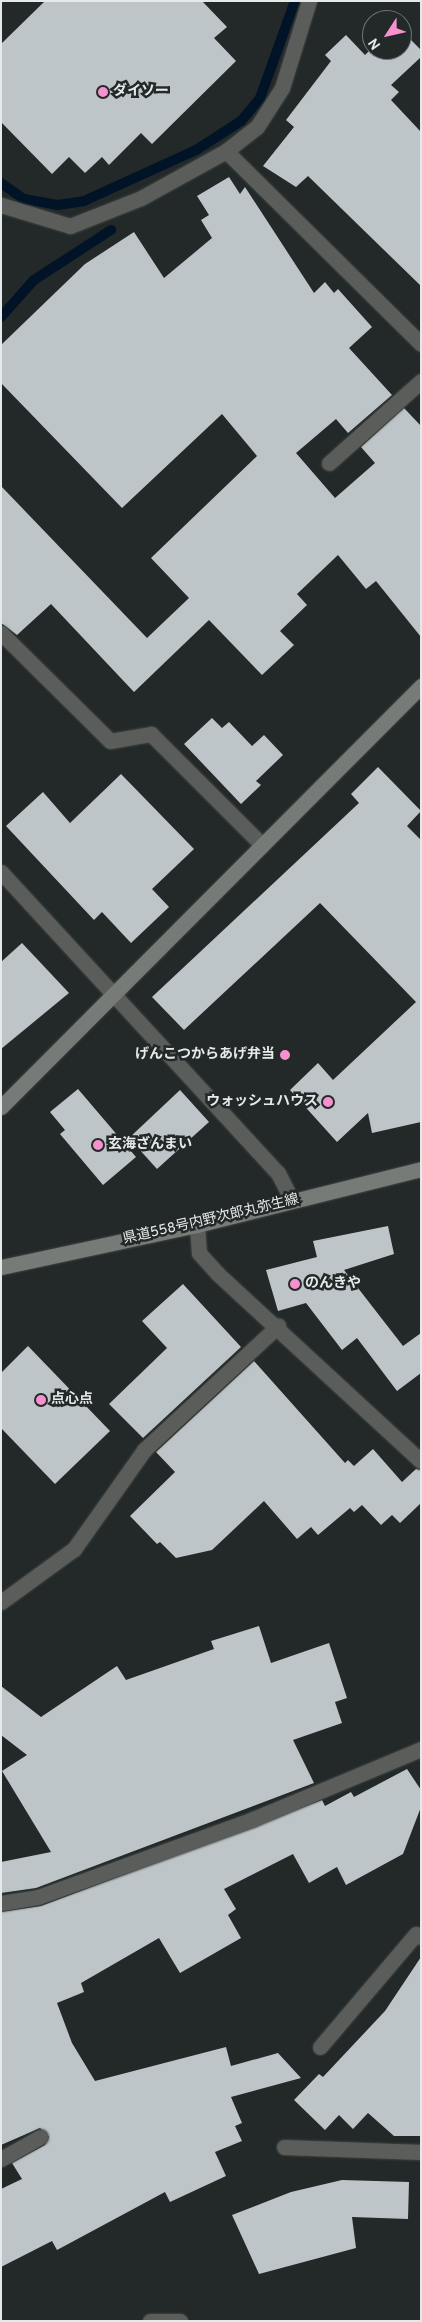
<!DOCTYPE html>
<meta charset="utf-8">
<style>
body{margin:0}
#map{position:relative;width:422px;height:2322px;overflow:hidden;background:#232928;font-family:Overpass,"Noto Sans JP",sans-serif}
div>[style]{position:absolute}
.stream>*{height:10px;margin:-5px;padding:0 5px;transform-origin:5px;border-radius:5px;background:#011326}
.building>*{inset:0;background:#bec5c8}
.roads{filter:drop-shadow(0 0 1px #3e4443) drop-shadow(0 0 1px #3e4443)}
.street>*{height:15px;margin:-7.5px;padding:0 7.5px;transform-origin:7.5px;border-radius:7.5px;background:#5b5d5b}
.secondary>*{height:15px;margin:-7.5px;padding:0 7.5px;transform-origin:7.5px;border-radius:7.5px;background:#777b78}
.dots>*{width:14px;height:14px;translate:-50% -50%;box-sizing:border-box;border:2px solid #232928;border-radius:50%}
span{translate:-50% -50%;white-space:nowrap;text-align:center;line-height:1.15;-webkit-text-stroke:5px #232928;paint-order:stroke}
.poi-label{font-size:14px;color:#e5e9e9;font-weight:700}
.left{translate:0 -50%;text-align:left}
.right{translate:-100% -50%;text-align:right}
.street-label{font-size:14px;color:#e5e9e9}
.frame{position:absolute;inset:0;border:2px solid #e5e9e9;pointer-events:none}
.north{position:absolute;left:362px;top:10px;width:50px;height:50px;box-sizing:border-box;background:#232928;border:1px solid #717675;border-radius:50%;rotate:235deg;font-size:14px;font-weight:700;line-height:20px;text-align:center;color:#e5e9e9}
.north::after{content:'';display:block;margin:auto;width:18px;height:22px;background:#f690cf;clip-path:polygon(50% 0,100% 100%,50% 72%,0 100%)}
</style>
<div id="map">
<div class="stream">
<i style="left:1px;top:183px;width:28px;rotate:35deg"></i>
<i style="left:24px;top:199px;width:34px;rotate:10deg"></i>
<i style="left:57px;top:205px;width:27px;rotate:-8deg"></i>
<i style="left:84px;top:201px;width:123px;rotate:-24.5deg"></i>
<i style="left:196px;top:150px;width:54px;rotate:-32.8deg"></i>
<i style="left:241px;top:121px;width:30px;rotate:-50deg"></i>
<i style="left:260px;top:98px;width:103px;rotate:-70.2deg"></i>
<i style="left:1px;top:317px;width:50px;rotate:-48.3deg"></i>
<i style="left:34px;top:280px;width:92px;rotate:-33deg"></i>
</div>
<div class="building">
<i style="clip-path:polygon(45px 1px,202px 1px,227px 27px,214px 38px,236px 61px,152px 144px,141px 133px,109px 165px,102px 157px,85px 173px,69px 157px,52px 174px,1px 122px,1px 44px)"></i>
<i style="clip-path:polygon(402px 31px,421px 50px,421px 57px,391px 85px,399px 92px,391px 100px,421px 132px,421px 286px,308px 176px,296px 187px,263px 166px,294px 127px,286px 120px,331px 61px,325px 55px,346px 35px,365px 55px,372px 48px,402px 50px)"></i>
<i style="clip-path:polygon(229px 177px,240px 194px,245px 187px,314px 293px,325px 282px,334px 293px,338px 289px,372px 327px,349px 348px,392px 395px,348px 433px,336px 419px,296px 453px,335px 498px,375px 463px,361px 447px,404px 408px,421px 426px,421px 637px,376px 581px,366px 589px,338px 555px,297px 594px,307px 605px,280px 631px,294px 645px,262px 675px,209px 620px,134px 692px,51px 604px,17px 635px,1px 623px,1px 486px,147px 638px,189px 598px,151px 558px,257px 456px,222px 414px,122px 508px,1px 383px,1px 345px,85px 264px,134px 232px,164px 278px,212px 238px,201px 220px,209px 215px,197px 196px)"></i>
<i style="clip-path:polygon(212px 718px,222px 728px,229px 722px,252px 746px,264px 735px,283px 755px,256px 781px,261px 785px,241px 804px,184px 744px)"></i>
<i style="clip-path:polygon(378px 767px,421px 811px,407px 826px,421px 840px,421px 1122px,372px 1133px,368px 1113px,337px 1142px,290px 1090px,318px 1063px,333px 1080px,416px 1002px,320px 903px,184px 1030px,152px 997px,359px 803px,351px 794px)"></i>
<i style="clip-path:polygon(121px 774px,194px 849px,152px 889px,169px 907px,131px 943px,102px 912px,94px 920px,6px 826px,43px 792px,70px 823px)"></i>
<i style="clip-path:polygon(22px 943px,69px 993px,1px 1049px,1px 962px)"></i>
<i style="clip-path:polygon(78px 1089px,136px 1157px,103px 1185px,60px 1134px,65px 1130px,50px 1112px)"></i>
<i style="clip-path:polygon(180px 1090px,209px 1122px,157px 1169px,129px 1138px)"></i>
<i style="clip-path:polygon(388px 1226px,394px 1254px,344px 1270px,403px 1346px,421px 1333px,421px 1373px,397px 1391px,357px 1338px,342px 1350px,306px 1303px,278px 1311px,266px 1270px,317px 1257px,313px 1241px)"></i>
<i style="clip-path:polygon(183px 1284px,241px 1347px,143px 1438px,109px 1404px,167px 1348px,142px 1321px)"></i>
<i style="clip-path:polygon(28px 1346px,110px 1431px,55px 1484px,1px 1428px,1px 1373px)"></i>
<i style="clip-path:polygon(254px 1361px,345px 1463px,348px 1460px,354px 1466px,373px 1449px,402px 1482px,416px 1469px,421px 1470px,421px 1503px,400px 1523px,392px 1515px,381px 1525px,362px 1505px,354px 1512px,350px 1508px,318px 1535px,311px 1527px,297px 1539px,264px 1501px,212px 1550px,176px 1558px,160px 1542px,157px 1544px,130px 1516px,175px 1472px,156px 1452px)"></i>
<i style="clip-path:polygon(259px 1626px,271px 1663px,329px 1643px,347px 1698px,335px 1702px,342px 1723px,293px 1740px,314px 1783px,36px 1888px,1px 1893px,1px 1862px,51px 1852px,2px 1771px,27px 1755px,1px 1735px,1px 1686px,41px 1717px,117px 1666px,126px 1680px,214px 1649px,211px 1641px)"></i>
<i style="clip-path:polygon(407px 1769px,421px 1790px,421px 1807px,403px 1854px,346px 1885px,337px 1867px,309px 1883px,293px 1854px,224px 1889px,236px 1909px,228px 1915px,241px 1938px,180px 1973px,159px 1938px,81px 1983px,84px 1992px,57px 2003px,72px 2043px,95px 2081px,226px 2047px,231px 2066px,278px 2053px,301px 2078px,231px 2097px,242px 2123px,235px 2126px,242px 2141px,215px 2152px,226px 2176px,170px 2202px,165px 2192px,57px 2250px,52px 2241px,1px 2267px,1px 2189px,22px 2179px,12px 2163px,45px 2145px,49px 2137px,40px 2128px,1px 2145px,1px 1912px,41px 1906px,322px 1800px,325px 1806px,351px 1792px,354px 1797px)"></i>
<i style="clip-path:polygon(421px 1957px,421px 2136px,394px 2136px,368px 2113px,353px 2129px,339px 2115px,325px 2130px,294px 2100px,319px 2074px,323px 2077px,385px 2011px)"></i>
<i style="clip-path:polygon(342px 2180px,409px 2182px,408px 2219px,352px 2217px,356px 2248px,259px 2274px,232px 2215px,291px 2192px)"></i>
</div>
<div class="roads">
<div class="street">
<i style="left:226px;top:151px;width:274px;rotate:44.7deg"></i>
<i style="left:1px;top:205px;width:72px;rotate:16.9deg"></i>
<i style="left:70px;top:226px;width:76px;rotate:-21.5deg"></i>
<i style="left:141px;top:198px;width:97px;rotate:-28.9deg"></i>
<i style="left:226px;top:151px;width:39px;rotate:-38deg"></i>
<i style="left:257px;top:127px;width:46px;rotate:-57.3deg"></i>
<i style="left:282px;top:88px;width:91px;rotate:-72.8deg"></i>
<i style="left:329px;top:463px;width:123px;rotate:-41.7deg"></i>
<i style="left:1px;top:633px;width:153px;rotate:44.7deg"></i>
<i style="left:110px;top:741px;width:42px;rotate:-9.7deg"></i>
<i style="left:151px;top:734px;width:157px;rotate:45deg"></i>
<i style="left:1px;top:872px;width:409px;rotate:47.4deg"></i>
<i style="left:278px;top:1173px;width:31px;rotate:63deg"></i>
<i style="left:197px;top:1225px;width:28px;rotate:86deg"></i>
<i style="left:199px;top:1253px;width:28px;rotate:48deg"></i>
<i style="left:218px;top:1274px;width:276px;rotate:42.7deg"></i>
<i style="left:1px;top:1602px;width:90px;rotate:-36deg"></i>
<i style="left:74px;top:1549px;width:121px;rotate:-54.7deg"></i>
<i style="left:144px;top:1450px;width:183px;rotate:-42.8deg"></i>
<i style="left:1px;top:1903px;width:37px;rotate:-9deg"></i>
<i style="left:38px;top:1897px;width:229px;rotate:-19.9deg"></i>
<i style="left:253px;top:1819px;width:182px;rotate:-22.6deg"></i>
<i style="left:320px;top:2047px;width:148px;rotate:-49.7deg"></i>
<i style="left:416px;top:1934px;width:6px;rotate:31deg"></i>
<i style="left:284px;top:2147px;width:137px;rotate:2.1deg"></i>
<i style="left:1px;top:2159px;width:45px;rotate:-29.4deg"></i>
<i style="left:150px;top:2321px;width:30px"></i>
</div>
<div class="secondary">
<i style="left:1px;top:1107px;width:595px;rotate:-45.07deg"></i>
<i style="left:1px;top:1267px;width:200px;rotate:-12.1deg"></i>
<i style="left:197px;top:1225px;width:231px;rotate:-14deg"></i>
</div>
</div>
<div class="dots">
<i style="left:103px;top:92px;background:#f690cf"></i>
<i style="left:285px;top:1055px;background:#f690cf"></i>
<i style="left:328px;top:1102px;background:#f690cf"></i>
<i style="left:98px;top:1145px;background:#f690cf"></i>
<i style="left:295px;top:1284px;background:#f690cf"></i>
<i style="left:41px;top:1400px;background:#f690cf"></i>
</div>
<div class="poi-label">
<span class="left" style="left:113px;top:92px">ダイソー</span>
<span class="right" style="left:275px;top:1055px">げんこつからあげ弁当</span>
<span class="right" style="left:318px;top:1102px">ウォッシュハウス</span>
<span class="left" style="left:108px;top:1145px">玄海ざんまい</span>
<span class="left" style="left:305px;top:1284px">のんきや</span>
<span class="left" style="left:51px;top:1400px">点心点</span>
</div>
<div class="street-label">
<span style="left:211px;top:1220px;rotate:-13deg">県道558号内野次郎丸弥生線</span>
</div>
<div class="frame"></div>
<div class="north">N</div>
</div>
